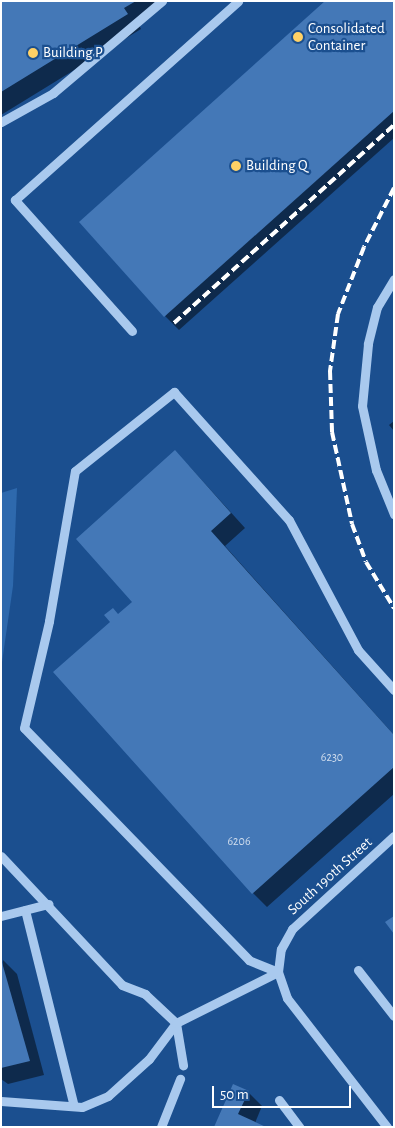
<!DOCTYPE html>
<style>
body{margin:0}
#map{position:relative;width:395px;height:1128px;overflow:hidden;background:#1b4f8f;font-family:"Alegreya Sans",sans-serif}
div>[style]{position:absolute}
.green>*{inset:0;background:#2e69ad}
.shadow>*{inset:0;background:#0007}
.building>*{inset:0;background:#4478b7}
.minor>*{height:9px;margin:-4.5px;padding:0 4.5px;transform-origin:4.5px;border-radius:4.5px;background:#a9c9ee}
.rail>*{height:4px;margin-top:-2px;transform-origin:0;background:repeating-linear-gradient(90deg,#fff 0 9px,transparent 0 13px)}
.dots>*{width:14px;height:14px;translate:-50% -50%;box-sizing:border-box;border:2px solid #1b4f8f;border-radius:50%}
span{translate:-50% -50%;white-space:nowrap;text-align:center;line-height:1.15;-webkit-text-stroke:4.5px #1b4f8f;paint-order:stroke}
.number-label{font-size:12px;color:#d0dded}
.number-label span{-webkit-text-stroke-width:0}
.poi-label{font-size:15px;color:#fff}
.left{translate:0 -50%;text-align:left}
.street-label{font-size:15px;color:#fff}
.frame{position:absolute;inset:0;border:2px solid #fff;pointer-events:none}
.scale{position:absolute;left:212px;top:1086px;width:139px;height:22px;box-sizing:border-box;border:2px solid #fff;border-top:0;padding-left:6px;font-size:15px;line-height:18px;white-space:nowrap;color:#fff;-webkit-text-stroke:4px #1b4f8f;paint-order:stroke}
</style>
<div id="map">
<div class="green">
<i style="clip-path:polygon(17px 488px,13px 586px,1px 669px,1px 493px)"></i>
</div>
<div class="shadow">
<i style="clip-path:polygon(1px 1px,158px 1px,162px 8px,138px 23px,141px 29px,1px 115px)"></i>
<i style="clip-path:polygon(394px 1px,394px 138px,179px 330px,165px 316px)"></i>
<i style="clip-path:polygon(394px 421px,394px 431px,389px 425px)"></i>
<i style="clip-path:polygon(189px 466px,245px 528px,225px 546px,394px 735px,394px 794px,267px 907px,253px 893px,119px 615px,134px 602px)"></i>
<i style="clip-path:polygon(3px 960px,17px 974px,44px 1075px,8px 1084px,1px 1079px)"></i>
<i style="clip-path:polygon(248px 1092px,262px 1106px,255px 1123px,216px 1127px)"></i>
</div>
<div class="building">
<i style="clip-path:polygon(1px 1px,136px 1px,124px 8px,128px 14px,1px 92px)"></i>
<i style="clip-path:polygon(325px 1px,394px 1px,394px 111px,164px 317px,79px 222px)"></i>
<i style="clip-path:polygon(175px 450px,231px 513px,211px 531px,394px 735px,394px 767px,252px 894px,53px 672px,110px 622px,104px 615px,113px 608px,118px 614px,132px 602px,76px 539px)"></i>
<i style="clip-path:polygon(394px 916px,394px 934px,385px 922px)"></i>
<i style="clip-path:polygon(1px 959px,30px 1061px,1px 1068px)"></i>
<i style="clip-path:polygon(233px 1084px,249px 1091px,238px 1114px,266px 1127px,214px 1127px)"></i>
</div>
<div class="minor">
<i style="left:1px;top:122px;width:60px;rotate:-29.1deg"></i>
<i style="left:53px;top:93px;width:143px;rotate:-40.2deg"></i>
<i style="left:394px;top:279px;width:33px;rotate:121deg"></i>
<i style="left:377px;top:307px;width:38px;rotate:104deg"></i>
<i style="left:368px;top:344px;width:62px;rotate:95.5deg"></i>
<i style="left:362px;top:406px;width:66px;rotate:77.7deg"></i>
<i style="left:376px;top:470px;width:48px;rotate:67.8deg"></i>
<i style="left:132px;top:331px;width:176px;rotate:-131.8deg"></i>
<i style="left:15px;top:200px;width:299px;rotate:-41.7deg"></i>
<i style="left:1px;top:856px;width:177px;rotate:46.8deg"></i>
<i style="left:122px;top:985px;width:25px;rotate:21deg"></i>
<i style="left:145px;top:994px;width:42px;rotate:43.1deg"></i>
<i style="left:176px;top:1023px;width:43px;rotate:80.5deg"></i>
<i style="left:25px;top:910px;width:202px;rotate:76deg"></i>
<i style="left:1px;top:916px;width:49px;rotate:-14.3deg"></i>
<i style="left:358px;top:970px;width:58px;rotate:52deg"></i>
<i style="left:279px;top:1100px;width:34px;rotate:53deg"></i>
<i style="left:1px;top:1101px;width:81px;rotate:4.2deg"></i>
<i style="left:82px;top:1107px;width:28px;rotate:-23deg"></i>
<i style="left:108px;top:1096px;width:55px;rotate:-42.1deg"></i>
<i style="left:149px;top:1059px;width:45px;rotate:-53.1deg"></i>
<i style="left:176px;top:1023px;width:114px;rotate:-26.6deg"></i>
<i style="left:278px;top:972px;width:23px;rotate:-83deg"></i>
<i style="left:281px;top:949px;width:23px;rotate:-61deg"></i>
<i style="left:292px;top:929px;width:138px;rotate:-42.4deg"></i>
<i style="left:161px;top:1127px;width:52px;rotate:-68.4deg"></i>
<i style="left:387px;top:1127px;width:163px;rotate:-127.8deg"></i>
<i style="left:287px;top:998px;width:28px;rotate:-109deg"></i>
<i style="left:278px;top:972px;width:31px;rotate:-158deg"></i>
<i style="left:249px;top:960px;width:323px;rotate:-134.1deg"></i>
<i style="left:24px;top:728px;width:110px;rotate:-76.8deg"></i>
<i style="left:49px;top:621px;width:152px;rotate:-80.2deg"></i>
<i style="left:75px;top:471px;width:127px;rotate:-38.6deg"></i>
<i style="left:174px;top:392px;width:172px;rotate:48.1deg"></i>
<i style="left:289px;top:520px;width:147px;rotate:62deg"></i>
<i style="left:358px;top:650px;width:54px;rotate:48deg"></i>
</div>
<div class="rail">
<i style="left:394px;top:188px;width:66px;rotate:117deg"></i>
<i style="left:364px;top:247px;width:72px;rotate:111.2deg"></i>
<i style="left:338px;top:314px;width:58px;rotate:98deg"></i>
<i style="left:330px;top:371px;width:61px;rotate:88.1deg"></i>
<i style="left:332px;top:432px;width:94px;rotate:77.7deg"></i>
<i style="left:352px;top:524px;width:40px;rotate:69.8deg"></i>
<i style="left:366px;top:562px;width:54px;rotate:58.7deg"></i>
<i style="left:174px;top:323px;width:296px;rotate:-42deg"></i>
</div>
<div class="dots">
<i style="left:298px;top:37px;background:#ffd166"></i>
<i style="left:33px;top:53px;background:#ffd166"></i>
<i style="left:236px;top:166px;background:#ffd166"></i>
</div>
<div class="number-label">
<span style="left:332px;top:758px">6230</span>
<span style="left:239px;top:842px">6206</span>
</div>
<div class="poi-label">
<span class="left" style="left:308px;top:37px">Consolidated<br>Container</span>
<span class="left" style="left:43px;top:53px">Building P</span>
<span class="left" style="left:246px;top:166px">Building Q</span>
</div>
<div class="street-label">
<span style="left:330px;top:876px;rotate:-42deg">South 190th Street</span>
</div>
<div class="frame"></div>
<div class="scale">50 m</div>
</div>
